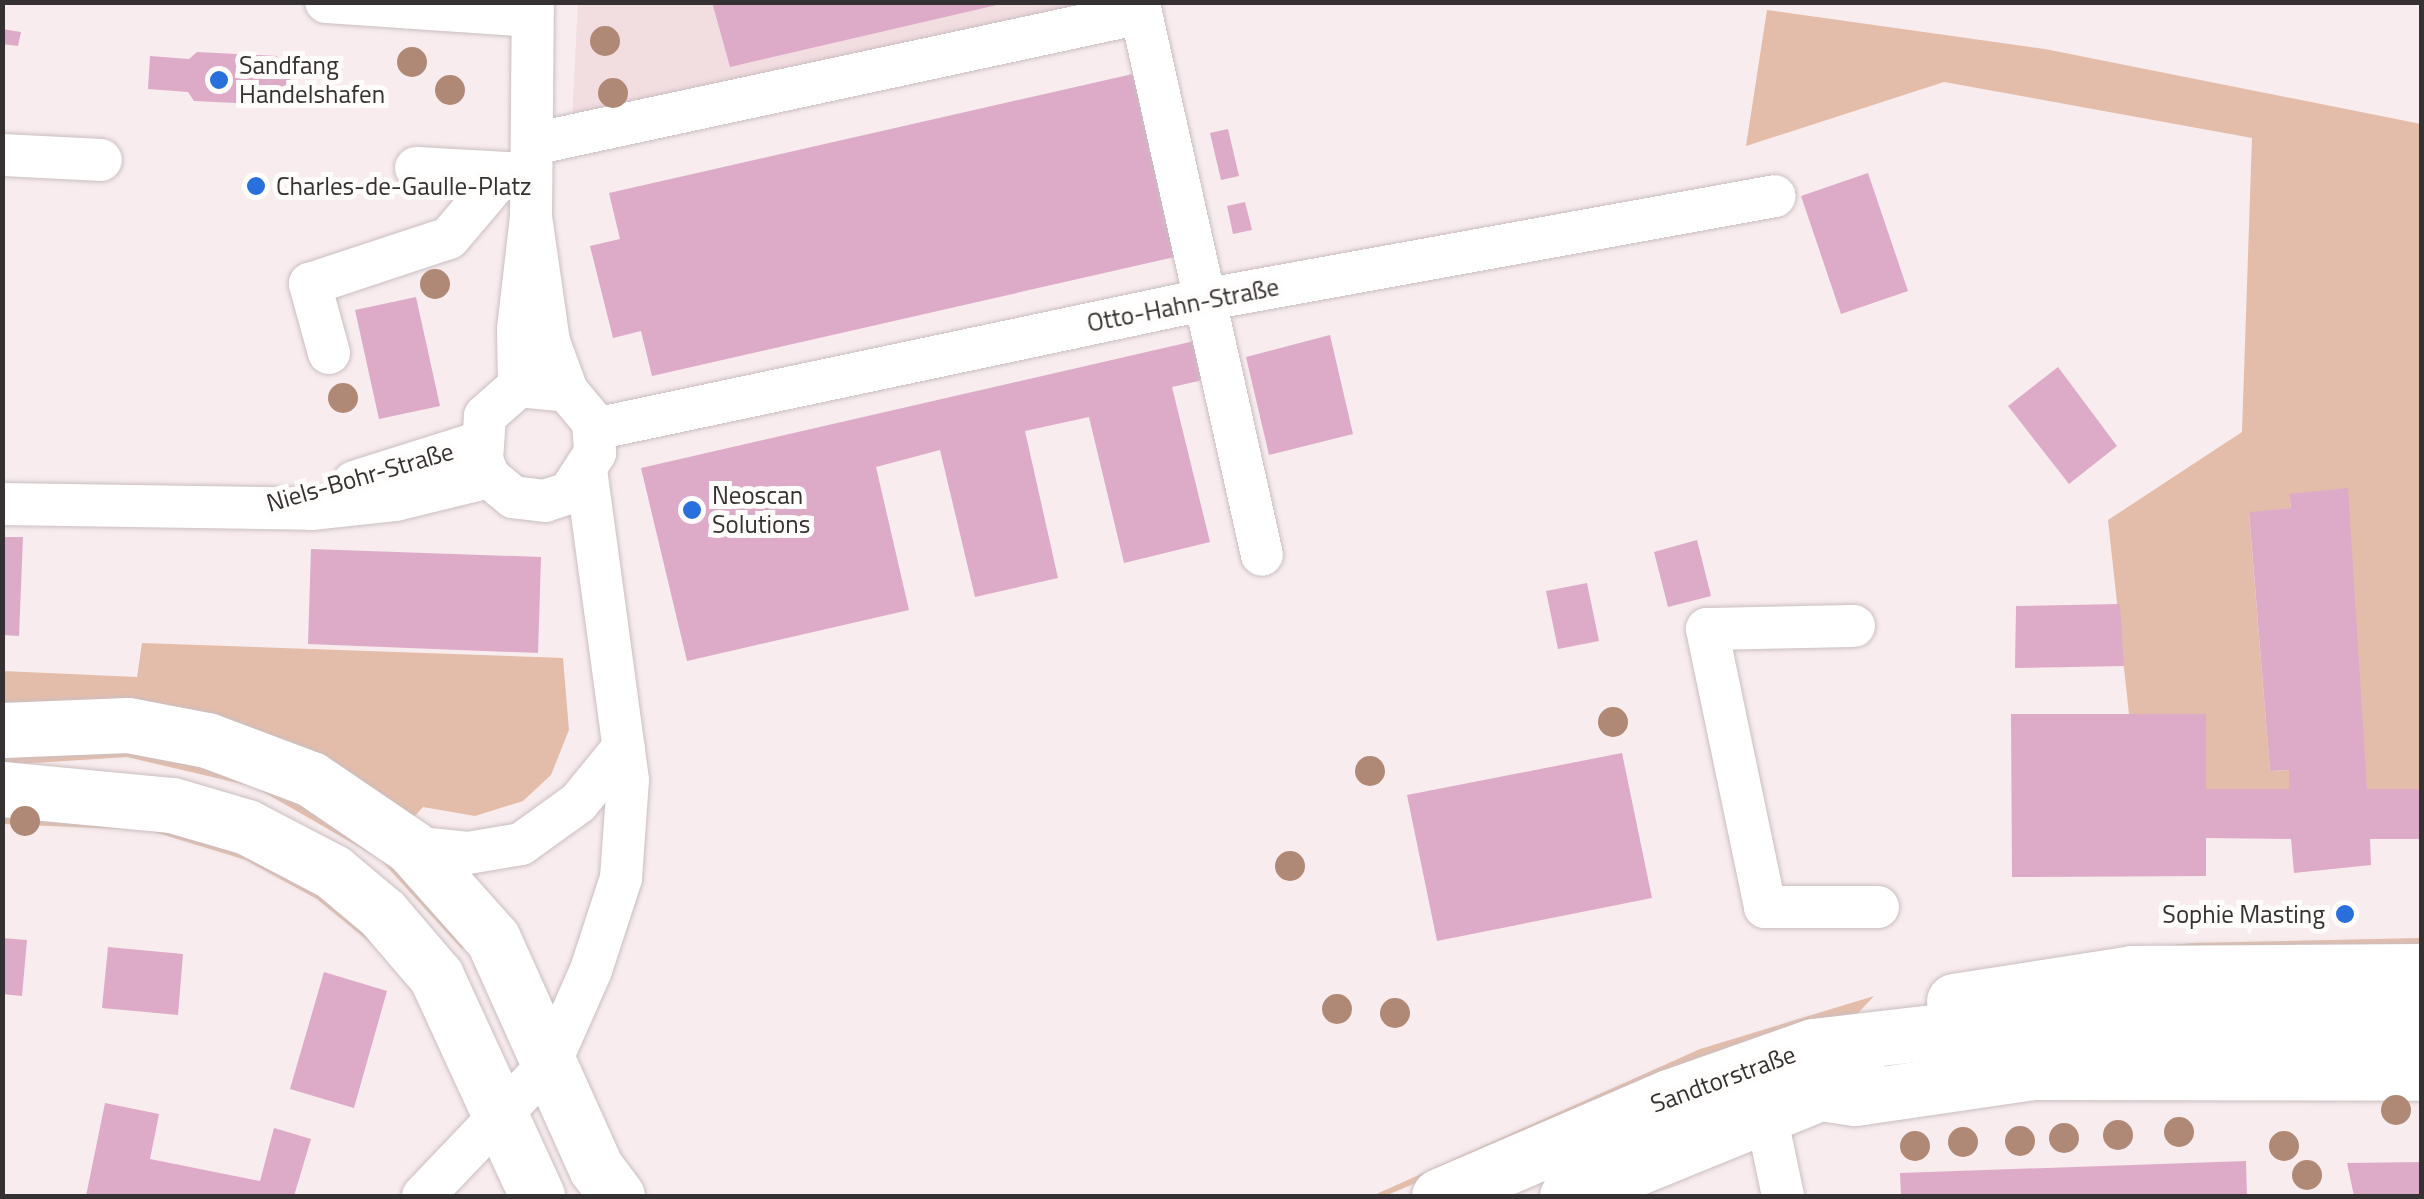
<!DOCTYPE html>
<meta charset="utf-8">
<style>
body{margin:0}
#map{position:relative;width:2424px;height:1199px;overflow:hidden;background:#f8ecee;font-family:"Titillium Web",sans-serif}
div>[style]{position:absolute}
.built>*{inset:0;background:#f2dde1}
.green>*{inset:0;background:#e4bdaa}
.building>*{inset:0;background:#ddabc7}
.roads{filter:drop-shadow(0 0 2px #cabec0) drop-shadow(0 0 2px #cabec0)}
.minor>*{height:42px;margin:-21px;padding:0 21px;transform-origin:21px;border-radius:21px;background:#fff}
.major>*{height:55px;margin:-27.5px;padding:0 27.5px;transform-origin:27.5px;border-radius:27.5px;background:#fff}
.trees>*{width:30px;height:30px;margin:-15px;border-radius:50%;background:#b08876}
.dots>*{width:28px;height:28px;translate:-50% -50%;box-sizing:border-box;border:5px solid #fffcfc;border-radius:50%}
span{translate:-50% -50%;white-space:nowrap;text-align:center;line-height:1.15;-webkit-text-stroke:10px #fffcfc;paint-order:stroke}
.poi-label{font-size:25px;color:#353031}
.left{translate:0 -50%;text-align:left}
.right{translate:-100% -50%;text-align:right}
.street-label{font-size:25px;color:#353031}
.frame{position:absolute;inset:0;border:5px solid #353031;pointer-events:none}
</style>
<div id="map">
<div class="built">
<i style="clip-path:polygon(578px 3px,1117px 3px,572px 120px)"></i>
</div>
<div class="green">
<i style="clip-path:polygon(1767px 10px,2045px 49px,2421px 124px,2421px 789px,2367px 789px,2289px 495px,2291px 508px,2249px 513px,2270px 771px,2289px 770px,2289px 789px,2206px 789px,2206px 714px,2129px 714px,2108px 520px,2242px 432px,2252px 138px,1944px 82px,1746px 146px)"></i>
<i style="clip-path:polygon(142px 643px,563px 658px,569px 730px,551px 775px,523px 801px,475px 816px,423px 807px,411px 820px,3px 710px,3px 671px,137px 677px)"></i>
<i style="clip-path:polygon(69px 747px,160px 755px,262px 782px,365px 840px,471px 943px,462px 949px,380px 859px,255px 787px,127px 757px,3px 765px,2px 755px)"></i>
<i style="clip-path:polygon(3px 814px,141px 821px,211px 837px,326px 893px,389px 958px,317px 899px,246px 860px,148px 830px,3px 824px)"></i>
<i style="clip-path:polygon(2421px 938px,2421px 949px,2075px 955px,2192px 943px)"></i>
<i style="clip-path:polygon(1874px 996px,1858px 1013px,1699px 1063px,1385px 1196px,1372px 1196px,1700px 1049px)"></i>
</div>
<div class="building">
<i style="clip-path:polygon(712px 2px,1001px 2px,1001px 4px,730px 67px)"></i>
<i style="clip-path:polygon(2px 29px,21px 32px,18px 46px,2px 44px)"></i>
<i style="clip-path:polygon(197px 52px,277px 56px,291px 71px,289px 93px,275px 105px,194px 101px,188px 92px,148px 89px,150px 56px,189px 59px)"></i>
<i style="clip-path:polygon(1137px 73px,1179px 256px,652px 376px,641px 331px,613px 338px,590px 246px,620px 239px,609px 193px)"></i>
<i style="clip-path:polygon(1228px 129px,1239px 176px,1221px 180px,1210px 133px)"></i>
<i style="clip-path:polygon(1868px 173px,1908px 291px,1841px 314px,1801px 196px)"></i>
<i style="clip-path:polygon(1245px 202px,1252px 230px,1233px 234px,1227px 206px)"></i>
<i style="clip-path:polygon(416px 297px,440px 406px,379px 419px,355px 310px)"></i>
<i style="clip-path:polygon(1330px 335px,1353px 434px,1269px 455px,1246px 357px)"></i>
<i style="clip-path:polygon(1203px 339px,1212px 378px,1172px 387px,1210px 542px,1124px 563px,1089px 417px,1025px 431px,1058px 578px,975px 597px,940px 450px,876px 467px,909px 610px,687px 661px,641px 468px)"></i>
<i style="clip-path:polygon(2058px 367px,2117px 446px,2069px 484px,2008px 406px)"></i>
<i style="clip-path:polygon(2348px 488px,2367px 789px,2422px 789px,2422px 839px,2370px 839px,2371px 865px,2294px 873px,2291px 839px,2206px 838px,2206px 876px,2012px 877px,2011px 714px,2206px 714px,2206px 789px,2289px 789px,2289px 770px,2270px 771px,2249px 512px,2291px 508px,2289px 494px)"></i>
<i style="clip-path:polygon(2px 537px,23px 537px,19px 636px,2px 635px)"></i>
<i style="clip-path:polygon(1697px 540px,1711px 596px,1668px 607px,1654px 552px)"></i>
<i style="clip-path:polygon(311px 549px,541px 557px,538px 653px,308px 644px)"></i>
<i style="clip-path:polygon(1587px 583px,1599px 641px,1558px 649px,1546px 591px)"></i>
<i style="clip-path:polygon(2120px 604px,2124px 666px,2015px 668px,2016px 606px)"></i>
<i style="clip-path:polygon(1622px 753px,1652px 898px,1437px 941px,1407px 795px)"></i>
<i style="clip-path:polygon(2px 938px,27px 940px,22px 996px,2px 994px)"></i>
<i style="clip-path:polygon(108px 947px,183px 954px,178px 1015px,102px 1008px)"></i>
<i style="clip-path:polygon(324px 972px,387px 991px,354px 1108px,290px 1089px)"></i>
<i style="clip-path:polygon(105px 1103px,159px 1114px,150px 1159px,260px 1181px,274px 1128px,311px 1139px,294px 1196px,86px 1196px)"></i>
<i style="clip-path:polygon(2246px 1161px,2247px 1196px,1901px 1196px,1900px 1173px)"></i>
<i style="clip-path:polygon(2422px 1162px,2422px 1196px,2354px 1196px,2347px 1163px)"></i>
</div>
<div class="roads">
<div class="minor">
<i style="left:326px;top:2px;width:205px;rotate:3.9deg"></i>
<i style="left:533px;top:144px;width:622px;rotate:-12.16deg"></i>
<i style="left:1141px;top:13px;width:555px;rotate:77.42deg"></i>
<i style="left:2px;top:155px;width:99px;rotate:2.9deg"></i>
<i style="left:416px;top:168px;width:106px;rotate:3.2deg"></i>
<i style="left:531px;top:217px;width:126px;rotate:81.8deg"></i>
<i style="left:549px;top:342px;width:52px;rotate:69.8deg"></i>
<i style="left:567px;top:391px;width:40px;rotate:50deg"></i>
<i style="left:593px;top:422px;width:31px;rotate:86deg"></i>
<i style="left:595px;top:453px;width:48px;rotate:123deg"></i>
<i style="left:569px;top:493px;width:25px;rotate:162deg"></i>
<i style="left:545px;top:501px;width:32px;rotate:-173deg"></i>
<i style="left:513px;top:497px;width:31px;rotate:-140deg"></i>
<i style="left:489px;top:477px;width:18px;rotate:-112deg"></i>
<i style="left:482px;top:460px;width:44px;rotate:-86.1deg"></i>
<i style="left:485px;top:416px;width:45px;rotate:-41.4deg"></i>
<i style="left:519px;top:386px;width:48px;rotate:5.9deg"></i>
<i style="left:329px;top:353px;width:72px;rotate:-105.4deg"></i>
<i style="left:310px;top:284px;width:146px;rotate:-18.3deg"></i>
<i style="left:449px;top:238px;width:84px;rotate:-49.8deg"></i>
<i style="left:519px;top:386px;width:57px;rotate:-91deg"></i>
<i style="left:518px;top:329px;width:113px;rotate:-83.4deg"></i>
<i style="left:531px;top:217px;width:215px;rotate:-89.5deg"></i>
<i style="left:595px;top:429px;width:622px;rotate:-11.98deg"></i>
<i style="left:1203px;top:300px;width:581px;rotate:-10.3deg"></i>
<i style="left:354px;top:482px;width:130px;rotate:-17.5deg"></i>
<i style="left:2px;top:504px;width:309px;rotate:0.9deg"></i>
<i style="left:311px;top:509px;width:84px;rotate:-6.1deg"></i>
<i style="left:395px;top:500px;width:97px;rotate:-13.7deg"></i>
<i style="left:1854px;top:626px;width:147px;rotate:178.8deg"></i>
<i style="left:1707px;top:629px;width:284px;rotate:78.2deg"></i>
<i style="left:1765px;top:907px;width:113px"></i>
<i style="left:411px;top:847px;width:57px;rotate:6deg"></i>
<i style="left:468px;top:853px;width:54px;rotate:-9.6deg"></i>
<i style="left:521px;top:844px;width:70px;rotate:-35.7deg"></i>
<i style="left:578px;top:803px;width:72px;rotate:-50.6deg"></i>
<i style="left:1766px;top:1115px;width:83px;rotate:78.1deg"></i>
<i style="left:423px;top:1196px;width:184px;rotate:-46.3deg"></i>
<i style="left:550px;top:1063px;width:102px;rotate:-66.2deg"></i>
<i style="left:591px;top:970px;width:97px;rotate:-71.9deg"></i>
<i style="left:621px;top:878px;width:98px;rotate:-85.9deg"></i>
<i style="left:628px;top:780px;width:308px;rotate:-97.7deg"></i>
</div>
<div class="major">
<i style="left:2px;top:730px;width:126px;rotate:-2.3deg"></i>
<i style="left:128px;top:725px;width:80px;rotate:10.8deg"></i>
<i style="left:207px;top:740px;width:111px;rotate:20.6deg"></i>
<i style="left:311px;top:779px;width:121px;rotate:34.2deg"></i>
<i style="left:411px;top:847px;width:123px;rotate:48.3deg"></i>
<i style="left:493px;top:939px;width:251px;rotate:65.8deg"></i>
<i style="left:596px;top:1168px;width:35px;rotate:53deg"></i>
<i style="left:2px;top:789px;width:171px;rotate:5.4deg"></i>
<i style="left:172px;top:805px;width:78px;rotate:16.3deg"></i>
<i style="left:247px;top:827px;width:97px;rotate:27.6deg"></i>
<i style="left:333px;top:872px;width:65px;rotate:40deg"></i>
<i style="left:383px;top:914px;width:82px;rotate:49.5deg"></i>
<i style="left:436px;top:976px;width:242px;rotate:65.3deg"></i>
<i style="left:1954px;top:1001px;width:180px;rotate:-8.9deg"></i>
<i style="left:2132px;top:973px;width:290px;rotate:-0.4deg"></i>
<i style="left:1827px;top:1094px;width:28px;rotate:8deg"></i>
<i style="left:1855px;top:1098px;width:180px;rotate:-8.3deg"></i>
<i style="left:2033px;top:1072px;width:389px;rotate:0.1deg"></i>
<i style="left:1439px;top:1196px;width:250px;rotate:-23.3deg"></i>
<i style="left:1669px;top:1097px;width:153px;rotate:-19.5deg"></i>
<i style="left:1813px;top:1046px;width:189px;rotate:-6.7deg"></i>
<i style="left:2001px;top:1024px;width:421px;rotate:-0.3deg"></i>
<i style="left:1567px;top:1196px;width:315px;rotate:-22.2deg"></i>
</div>
</div>
<div class="trees">
<i style="left:605px;top:41px"></i>
<i style="left:412px;top:62px"></i>
<i style="left:450px;top:90px"></i>
<i style="left:613px;top:93px"></i>
<i style="left:435px;top:284px"></i>
<i style="left:343px;top:398px"></i>
<i style="left:1613px;top:722px"></i>
<i style="left:1370px;top:771px"></i>
<i style="left:25px;top:821px"></i>
<i style="left:1290px;top:866px"></i>
<i style="left:1337px;top:1009px"></i>
<i style="left:1395px;top:1013px"></i>
<i style="left:2396px;top:1110px"></i>
<i style="left:2179px;top:1132px"></i>
<i style="left:2118px;top:1135px"></i>
<i style="left:2064px;top:1138px"></i>
<i style="left:2020px;top:1141px"></i>
<i style="left:1963px;top:1142px"></i>
<i style="left:1915px;top:1146px"></i>
<i style="left:2284px;top:1146px"></i>
<i style="left:2307px;top:1175px"></i>
</div>
<div class="dots">
<i style="left:219px;top:80px;background:#2970dd"></i>
<i style="left:256px;top:186px;background:#2970dd"></i>
<i style="left:692px;top:510px;background:#2970dd"></i>
<i style="left:2345px;top:914px;background:#2970dd"></i>
</div>
<div class="poi-label">
<span class="left" style="left:239px;top:80px">Sandfang<br>Handelshafen</span>
<span class="left" style="left:276px;top:186px">Charles-de-Gaulle-Platz</span>
<span class="left" style="left:712px;top:510px">Neoscan<br>Solutions</span>
<span class="right" style="left:2325px;top:914px">Sophie Masting</span>
</div>
<div class="street-label">
<span style="left:1183px;top:305px;rotate:-11deg">Otto-Hahn-Straße</span>
<span style="left:360px;top:477px;rotate:-16deg">Niels-Bohr-Straße</span>
<span style="left:1723px;top:1079px;rotate:-20deg">Sandtorstraße</span>
</div>
<div class="frame"></div>
</div>
